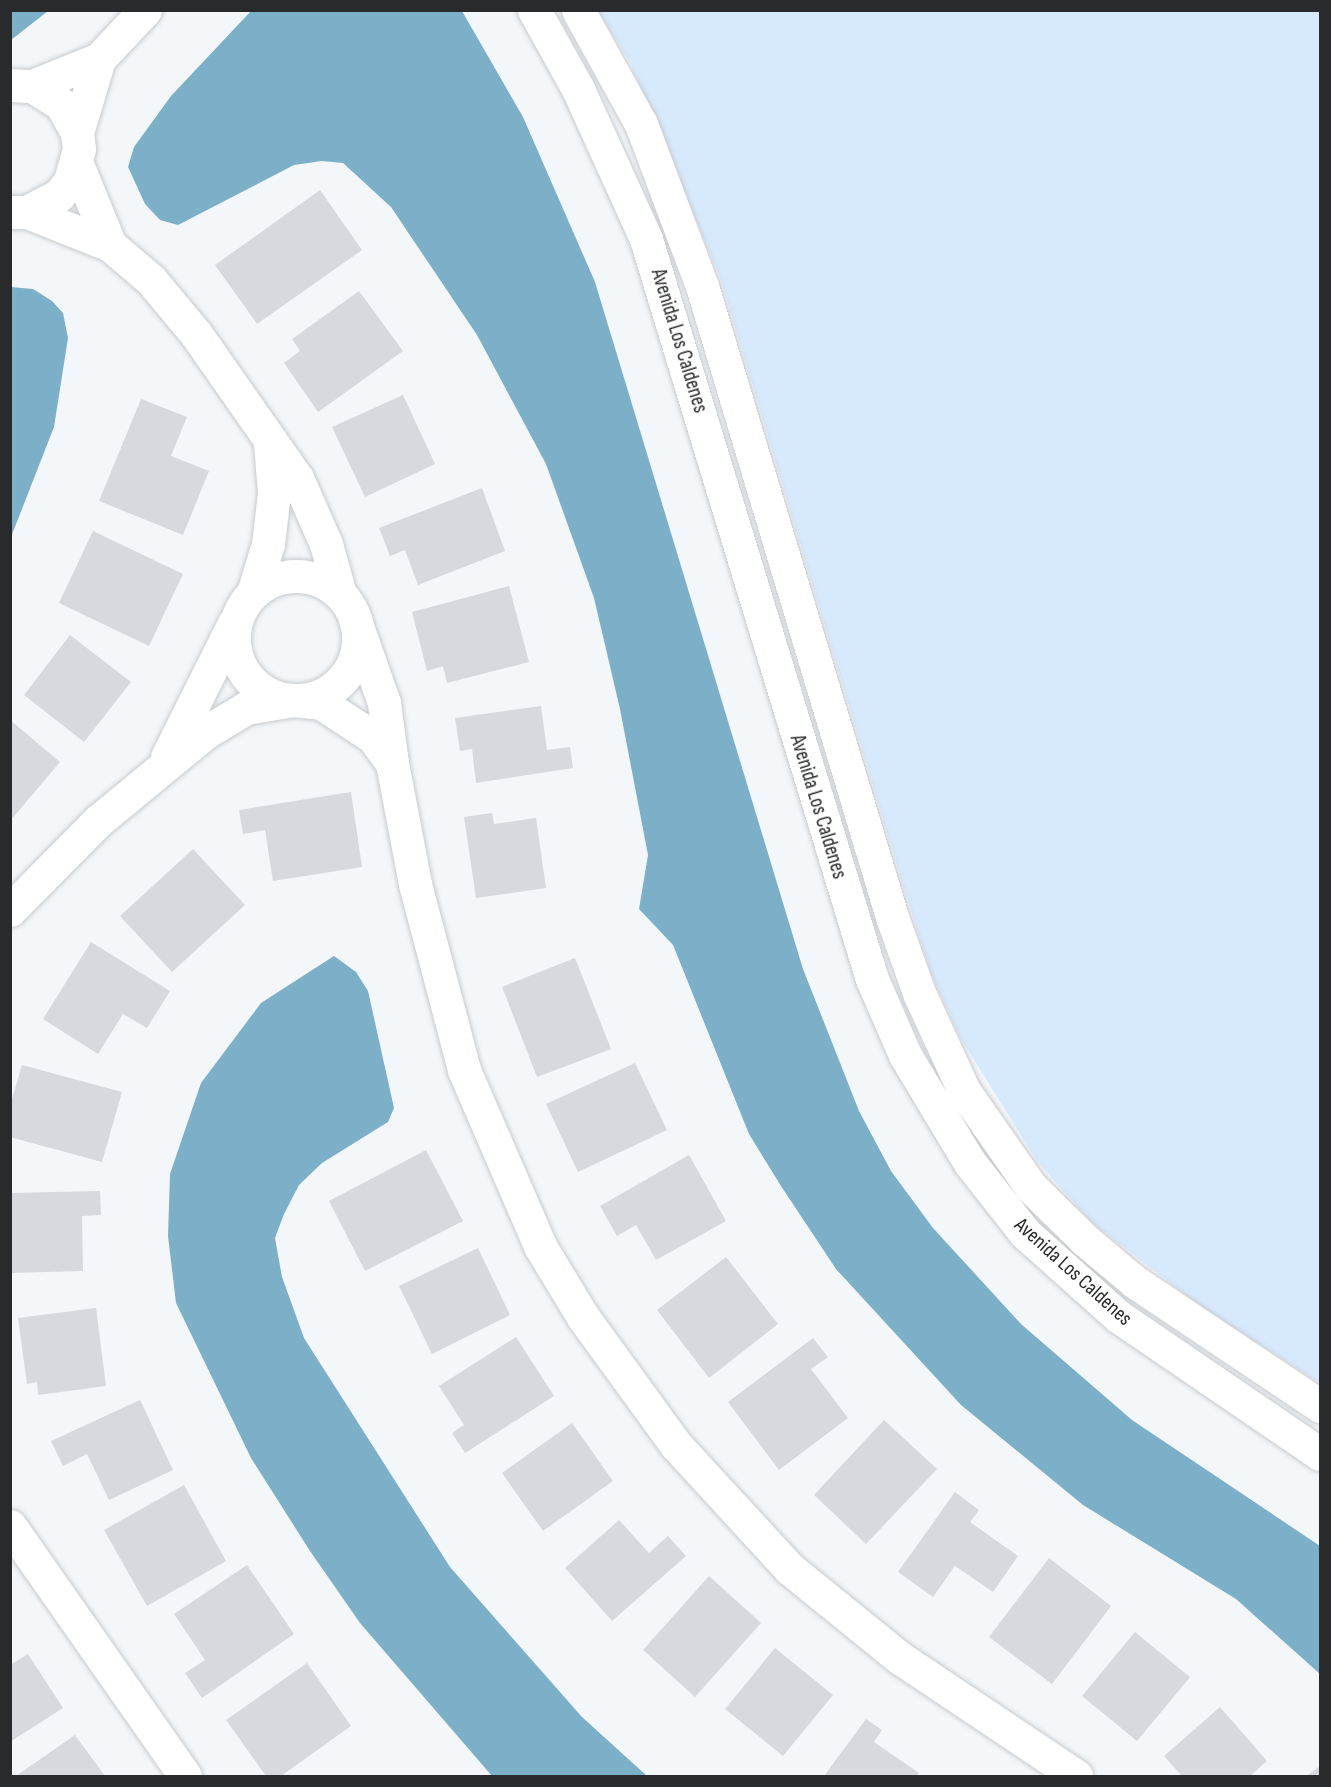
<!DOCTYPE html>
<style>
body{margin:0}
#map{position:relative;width:1331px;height:1787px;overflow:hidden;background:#f3f7fa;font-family:"Sofia Sans Condensed",sans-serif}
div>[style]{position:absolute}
.green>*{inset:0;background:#d7e9fd}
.water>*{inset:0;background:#7cb0c8}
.building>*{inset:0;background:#d6d9dd}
.roads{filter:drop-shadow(0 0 2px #c7cace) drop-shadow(0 0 2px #c7cace)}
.minor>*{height:33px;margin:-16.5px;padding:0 16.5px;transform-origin:16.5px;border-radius:16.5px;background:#fff}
.minor>.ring{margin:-16.5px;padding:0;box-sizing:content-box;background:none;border:33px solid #fff;border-radius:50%}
span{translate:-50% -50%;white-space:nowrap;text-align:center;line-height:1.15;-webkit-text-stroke:6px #fff;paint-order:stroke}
.street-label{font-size:21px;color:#282a2b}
.frame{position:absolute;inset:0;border:12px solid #282a2b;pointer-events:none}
</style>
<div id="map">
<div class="green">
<i style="clip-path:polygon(598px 11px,1320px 11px,1320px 1383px,1203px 1308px,1091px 1222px,1037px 1161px,961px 1039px,931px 973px,904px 888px,720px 277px,630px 62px)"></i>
</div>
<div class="water">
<i style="clip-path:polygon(11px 10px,48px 10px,48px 11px,11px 40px)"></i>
<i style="clip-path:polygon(252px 10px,462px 11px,523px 117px,595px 282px,803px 969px,859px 1111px,891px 1171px,933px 1228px,1021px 1324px,1132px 1420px,1320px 1546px,1320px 1674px,1236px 1599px,1083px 1505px,961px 1405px,836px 1269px,781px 1186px,749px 1134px,673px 945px,639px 909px,648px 855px,620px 709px,594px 598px,546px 464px,477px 335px,391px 207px,343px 163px,322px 161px,294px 165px,178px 225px,160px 220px,145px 204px,128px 167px,134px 147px,171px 96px)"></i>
<i style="clip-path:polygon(11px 287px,33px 289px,52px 301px,63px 313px,68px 338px,54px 427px,11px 537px)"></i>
<i style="clip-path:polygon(334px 956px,356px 972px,368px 991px,394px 1108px,388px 1122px,322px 1163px,299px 1185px,284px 1214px,275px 1238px,282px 1277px,304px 1338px,450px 1567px,582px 1717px,647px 1776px,492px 1776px,360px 1623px,310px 1551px,251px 1458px,176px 1303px,168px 1236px,170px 1174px,201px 1083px,261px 1003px)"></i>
</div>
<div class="building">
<i style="clip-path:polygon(320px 190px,362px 250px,257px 324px,215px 265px)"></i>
<i style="clip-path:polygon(359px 291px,403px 351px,318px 412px,284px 363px,300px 351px,292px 339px)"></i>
<i style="clip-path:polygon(403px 395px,435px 464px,365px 497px,332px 427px)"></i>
<i style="clip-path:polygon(141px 399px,187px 417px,171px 456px,209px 471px,183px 535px,99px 501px)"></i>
<i style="clip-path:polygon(482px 488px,505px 551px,418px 585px,405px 550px,390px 556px,379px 528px)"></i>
<i style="clip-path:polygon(93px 531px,183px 574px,149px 646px,59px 603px)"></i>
<i style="clip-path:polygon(509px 586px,529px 662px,447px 683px,443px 666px,427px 671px,412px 612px)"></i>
<i style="clip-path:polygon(70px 635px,131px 682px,84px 742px,24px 695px)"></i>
<i style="clip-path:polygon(541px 706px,547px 750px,570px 747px,573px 768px,476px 783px,472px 749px,460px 751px,455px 718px)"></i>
<i style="clip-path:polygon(10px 720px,60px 762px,10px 821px)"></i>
<i style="clip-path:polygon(351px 792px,362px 867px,273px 881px,265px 830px,243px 834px,239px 810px)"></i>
<i style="clip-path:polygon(492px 813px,494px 824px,536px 818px,546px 888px,476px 898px,464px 817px)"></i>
<i style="clip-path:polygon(193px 849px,245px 905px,172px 972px,120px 916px)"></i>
<i style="clip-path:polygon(91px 942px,170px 991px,147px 1028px,123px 1014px,98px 1054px,43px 1019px)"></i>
<i style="clip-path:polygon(575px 958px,611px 1049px,537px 1077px,502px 987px)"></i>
<i style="clip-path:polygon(635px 1063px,667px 1130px,578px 1172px,546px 1104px)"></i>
<i style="clip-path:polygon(22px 1065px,122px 1092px,102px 1162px,10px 1137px,10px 1106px)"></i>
<i style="clip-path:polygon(426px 1150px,463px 1221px,365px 1271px,329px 1201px)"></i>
<i style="clip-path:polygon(689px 1155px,726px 1221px,656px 1260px,636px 1225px,617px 1236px,600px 1206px)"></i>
<i style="clip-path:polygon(100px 1191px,101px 1215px,82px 1216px,83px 1271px,10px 1273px,10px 1193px)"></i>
<i style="clip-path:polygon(478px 1248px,510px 1315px,432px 1354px,399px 1286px)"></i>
<i style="clip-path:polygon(726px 1257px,778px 1324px,709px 1378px,657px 1310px)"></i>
<i style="clip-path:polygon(96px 1308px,106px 1386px,38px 1395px,37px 1382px,27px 1384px,18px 1318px)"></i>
<i style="clip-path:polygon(516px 1337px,554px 1396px,465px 1453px,452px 1433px,464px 1425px,439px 1386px)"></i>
<i style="clip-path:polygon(813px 1338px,828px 1357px,811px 1369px,848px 1418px,779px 1470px,728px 1402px)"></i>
<i style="clip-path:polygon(140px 1400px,173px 1470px,109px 1500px,87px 1454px,63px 1466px,51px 1441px)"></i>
<i style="clip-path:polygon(884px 1420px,937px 1469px,866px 1544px,814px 1495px)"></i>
<i style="clip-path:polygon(572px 1423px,613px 1481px,543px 1531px,502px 1473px)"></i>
<i style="clip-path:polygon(184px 1485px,226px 1561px,147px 1606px,104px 1530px)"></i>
<i style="clip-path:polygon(955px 1492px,979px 1510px,970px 1522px,1018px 1556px,993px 1592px,955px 1566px,933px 1597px,898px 1572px)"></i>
<i style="clip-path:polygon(619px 1520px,649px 1553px,668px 1536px,686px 1556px,612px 1621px,565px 1568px)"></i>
<i style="clip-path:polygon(1049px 1558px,1111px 1606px,1052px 1684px,989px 1637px)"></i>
<i style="clip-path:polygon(247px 1565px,294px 1634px,202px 1698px,185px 1673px,205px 1660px,174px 1614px)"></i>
<i style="clip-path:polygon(709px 1576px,761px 1623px,695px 1697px,643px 1650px)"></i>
<i style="clip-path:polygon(1135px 1632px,1190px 1677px,1137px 1741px,1082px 1696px)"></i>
<i style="clip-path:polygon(775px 1648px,833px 1695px,783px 1756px,725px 1709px)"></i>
<i style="clip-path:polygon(28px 1654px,63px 1708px,10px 1742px,10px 1665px)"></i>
<i style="clip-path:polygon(307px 1663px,351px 1726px,281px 1776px,266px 1776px,226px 1720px)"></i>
<i style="clip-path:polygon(1220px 1707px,1267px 1761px,1250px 1776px,1182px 1776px,1164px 1756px)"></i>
<i style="clip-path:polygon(866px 1719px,882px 1730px,874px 1742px,919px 1773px,916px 1776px,824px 1776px)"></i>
<i style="clip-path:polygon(75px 1735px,105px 1776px,16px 1776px)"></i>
<i style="clip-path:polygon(1319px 1767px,1320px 1776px,1306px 1776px)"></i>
</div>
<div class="roads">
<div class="minor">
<i style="left:534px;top:10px;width:90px;rotate:60.9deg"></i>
<i style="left:578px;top:89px;width:165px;rotate:65.6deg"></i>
<i style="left:646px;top:239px;width:774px;rotate:73.02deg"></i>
<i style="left:872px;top:979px;width:83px;rotate:66.5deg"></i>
<i style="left:905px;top:1055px;width:126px;rotate:59deg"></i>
<i style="left:970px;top:1163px;width:89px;rotate:51.8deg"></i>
<i style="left:1025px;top:1233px;width:126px;rotate:41.8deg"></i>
<i style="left:1119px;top:1317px;width:243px;rotate:34.3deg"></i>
<i style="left:578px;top:10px;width:130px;rotate:61.1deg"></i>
<i style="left:641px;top:124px;width:173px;rotate:69.4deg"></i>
<i style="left:702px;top:286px;width:659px;rotate:73.24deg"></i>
<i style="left:892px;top:917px;width:81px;rotate:70.4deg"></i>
<i style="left:919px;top:993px;width:108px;rotate:65.3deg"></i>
<i style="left:964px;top:1091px;width:117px;rotate:55.1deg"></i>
<i style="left:1031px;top:1187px;width:77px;rotate:44.5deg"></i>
<i style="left:1086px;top:1241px;width:64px;rotate:39.9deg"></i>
<i style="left:1135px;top:1282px;width:223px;rotate:33.8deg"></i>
<i style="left:99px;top:59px;width:67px;rotate:-46.8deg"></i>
<i style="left:10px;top:85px;width:22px;rotate:3deg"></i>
<i style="left:32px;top:86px;width:34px;rotate:32deg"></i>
<i style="left:61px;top:104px;width:33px;rotate:61deg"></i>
<i style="left:77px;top:133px;width:16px;rotate:83deg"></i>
<i style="left:79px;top:149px;width:33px;rotate:106deg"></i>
<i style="left:70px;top:181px;width:18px;rotate:128deg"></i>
<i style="left:59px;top:195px;width:36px;rotate:152deg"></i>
<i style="left:27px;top:212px;width:17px;rotate:180deg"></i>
<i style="left:32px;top:86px;width:72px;rotate:-21.9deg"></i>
<i style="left:99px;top:59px;width:77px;rotate:106.6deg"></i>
<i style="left:27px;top:212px;width:89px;rotate:21.7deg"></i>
<i style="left:110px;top:245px;width:87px;rotate:-112.2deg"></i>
<i style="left:110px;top:245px;width:54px;rotate:40.5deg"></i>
<i style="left:151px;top:280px;width:70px;rotate:50.2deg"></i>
<i style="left:196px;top:334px;width:176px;rotate:55deg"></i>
<i style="left:297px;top:478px;width:72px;rotate:66.3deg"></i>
<i style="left:326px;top:544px;width:52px;rotate:74.4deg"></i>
<i class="ring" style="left:234px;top:576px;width:91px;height:91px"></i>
<i style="left:253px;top:593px;width:51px;rotate:-73deg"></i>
<i style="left:268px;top:544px;width:51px;rotate:-83.3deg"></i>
<i style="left:274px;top:493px;width:50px;rotate:-94.6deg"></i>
<i style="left:167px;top:757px;width:150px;rotate:-63.4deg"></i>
<i style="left:392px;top:763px;width:123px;rotate:79.2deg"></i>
<i style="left:415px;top:884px;width:192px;rotate:75.2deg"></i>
<i style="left:464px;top:1070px;width:192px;rotate:66.6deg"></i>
<i style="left:540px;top:1246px;width:83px;rotate:58.8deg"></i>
<i style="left:583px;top:1317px;width:158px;rotate:54deg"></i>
<i style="left:676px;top:1445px;width:168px;rotate:47.4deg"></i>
<i style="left:790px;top:1569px;width:141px;rotate:39deg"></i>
<i style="left:900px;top:1658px;width:212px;rotate:33.8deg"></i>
<i style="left:10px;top:910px;width:125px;rotate:-45.3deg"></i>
<i style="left:98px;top:821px;width:140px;rotate:-39.5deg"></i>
<i style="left:206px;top:732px;width:47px;rotate:-31deg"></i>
<i style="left:246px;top:708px;width:48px;rotate:-9.7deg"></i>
<i style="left:293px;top:700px;width:28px;rotate:6deg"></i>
<i style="left:321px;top:703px;width:62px;rotate:33.2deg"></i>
<i style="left:373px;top:737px;width:32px;rotate:54deg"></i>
<i style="left:392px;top:763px;width:61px;rotate:-97.6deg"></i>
<i style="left:384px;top:703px;width:85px;rotate:-109.3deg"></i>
<i style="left:10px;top:1526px;width:305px;rotate:55deg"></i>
</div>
</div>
<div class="street-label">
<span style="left:679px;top:341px;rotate:73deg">Avenida Los Caldenes</span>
<span style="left:818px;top:807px;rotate:73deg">Avenida Los Caldenes</span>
<span style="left:1073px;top:1272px;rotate:42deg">Avenida Los Caldenes</span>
</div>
<div class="frame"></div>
</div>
